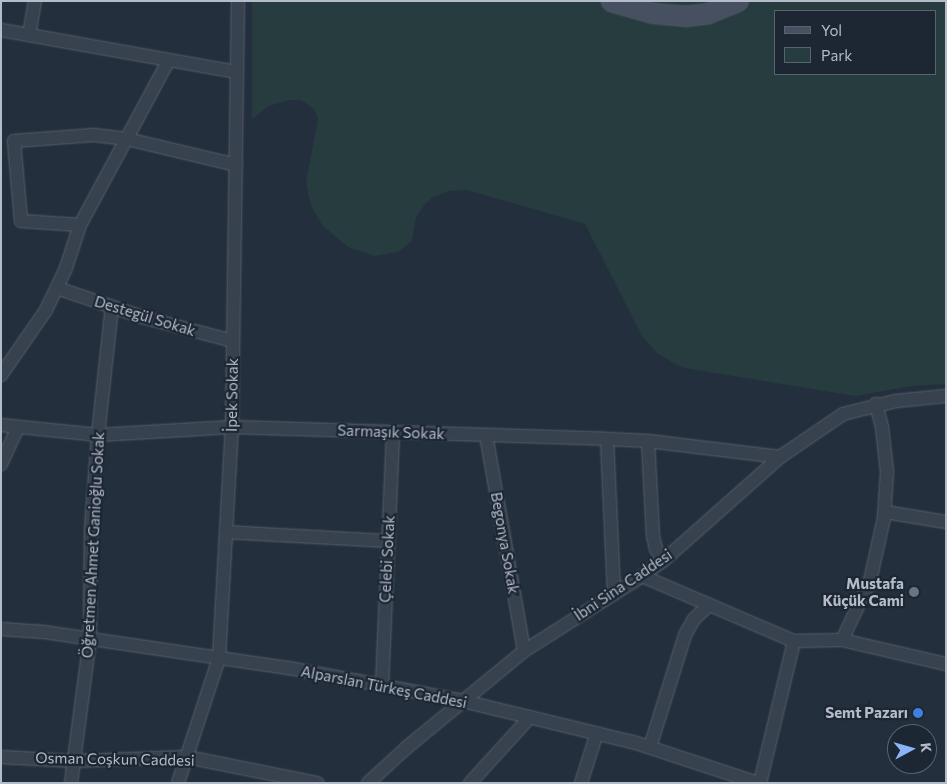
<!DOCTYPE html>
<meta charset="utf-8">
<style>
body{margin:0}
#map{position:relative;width:947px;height:784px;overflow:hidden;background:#242f3e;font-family:Commissioner,sans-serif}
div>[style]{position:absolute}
.green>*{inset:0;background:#263c3f}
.roads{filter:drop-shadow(0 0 1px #565f6c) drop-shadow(0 0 1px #565f6c)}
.street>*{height:12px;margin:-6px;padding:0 6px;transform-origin:6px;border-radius:6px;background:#38414e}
.secondary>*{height:19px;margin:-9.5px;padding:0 9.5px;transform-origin:9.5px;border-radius:9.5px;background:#465061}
.dots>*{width:14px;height:14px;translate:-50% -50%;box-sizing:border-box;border:2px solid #1d2633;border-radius:50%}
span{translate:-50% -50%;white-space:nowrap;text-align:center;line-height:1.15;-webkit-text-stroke:4.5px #1d2633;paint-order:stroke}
.street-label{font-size:15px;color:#b4bcc9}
.poi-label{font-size:15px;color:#b4bcc9;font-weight:700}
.right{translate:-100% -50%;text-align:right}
.frame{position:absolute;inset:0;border:2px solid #b4bcc9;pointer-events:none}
.legend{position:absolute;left:774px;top:10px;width:162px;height:65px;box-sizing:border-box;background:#1d2633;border:1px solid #59626f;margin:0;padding:6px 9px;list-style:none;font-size:15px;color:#b4bcc9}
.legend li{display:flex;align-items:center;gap:10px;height:25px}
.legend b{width:25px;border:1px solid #59626f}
.north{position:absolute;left:887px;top:724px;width:50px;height:50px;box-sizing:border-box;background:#1d2633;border:1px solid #59626f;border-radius:50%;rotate:84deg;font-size:14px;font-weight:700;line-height:20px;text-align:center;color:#b4bcc9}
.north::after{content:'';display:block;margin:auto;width:18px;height:22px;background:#8ab4f8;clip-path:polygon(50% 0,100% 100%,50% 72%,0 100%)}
</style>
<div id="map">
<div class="green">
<i style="clip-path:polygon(evenodd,252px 1px,946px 1px,946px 384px,912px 386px,855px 396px,685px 368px,675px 364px,657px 353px,642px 336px,585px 224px,467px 190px,448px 191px,432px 198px,425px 204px,416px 217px,412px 241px,398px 252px,375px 256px,348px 247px,322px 225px,311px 205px,308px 193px,306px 182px,318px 119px,314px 109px,301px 100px,289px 100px,269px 106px,252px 119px,252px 1px,776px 11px,936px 11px,936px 74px,776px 74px,776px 11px)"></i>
</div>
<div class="roads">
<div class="street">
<i style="left:1px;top:30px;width:240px;rotate:10.1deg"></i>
<i style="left:29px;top:35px;width:35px;rotate:-80deg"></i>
<i style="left:80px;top:225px;width:59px;rotate:-176.1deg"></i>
<i style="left:21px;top:221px;width:80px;rotate:-95deg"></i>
<i style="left:14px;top:141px;width:80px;rotate:-4.3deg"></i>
<i style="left:94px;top:135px;width:33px;rotate:7deg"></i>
<i style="left:127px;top:139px;width:112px;rotate:13.4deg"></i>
<i style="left:57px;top:288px;width:90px;rotate:18.8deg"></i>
<i style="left:142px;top:317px;width:94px;rotate:14.8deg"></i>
<i style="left:1px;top:375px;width:79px;rotate:-55.3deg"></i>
<i style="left:46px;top:310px;width:47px;rotate:-64.5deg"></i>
<i style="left:66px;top:268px;width:45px;rotate:-72deg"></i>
<i style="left:80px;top:225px;width:187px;rotate:-61.7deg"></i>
<i style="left:1px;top:425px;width:98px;rotate:5.9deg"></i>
<i style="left:98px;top:435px;width:134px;rotate:-3.4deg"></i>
<i style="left:232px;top:427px;width:375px;rotate:1.8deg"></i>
<i style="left:607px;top:439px;width:41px;rotate:2.8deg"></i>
<i style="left:648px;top:441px;width:133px;rotate:6.9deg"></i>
<i style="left:486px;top:435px;width:219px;rotate:80deg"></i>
<i style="left:607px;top:439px;width:155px;rotate:87.4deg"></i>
<i style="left:648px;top:441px;width:95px;rotate:87deg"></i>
<i style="left:653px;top:536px;width:13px;rotate:77deg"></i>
<i style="left:656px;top:549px;width:14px;rotate:60deg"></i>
<i style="left:1px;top:464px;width:41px;rotate:-65.3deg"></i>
<i style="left:885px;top:512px;width:62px;rotate:9.3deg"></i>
<i style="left:226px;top:532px;width:162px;rotate:3.2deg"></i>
<i style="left:642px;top:576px;width:165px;rotate:23.2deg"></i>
<i style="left:794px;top:641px;width:48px;rotate:-1.2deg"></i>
<i style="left:842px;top:640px;width:107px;rotate:13deg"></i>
<i style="left:1px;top:629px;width:43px;rotate:4deg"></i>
<i style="left:44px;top:632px;width:248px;rotate:8.4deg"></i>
<i style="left:289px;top:668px;width:177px;rotate:10.7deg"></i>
<i style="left:463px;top:701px;width:175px;rotate:13.6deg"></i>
<i style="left:633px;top:742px;width:132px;rotate:18.2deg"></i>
<i style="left:842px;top:640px;width:65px;rotate:-64.6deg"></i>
<i style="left:870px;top:581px;width:65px;rotate:-77.5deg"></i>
<i style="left:884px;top:518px;width:46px;rotate:-86.3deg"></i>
<i style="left:887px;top:472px;width:45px;rotate:-96.3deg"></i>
<i style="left:882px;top:427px;width:24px;rotate:-105deg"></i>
<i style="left:382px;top:686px;width:254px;rotate:-87.5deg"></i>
<i style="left:650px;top:747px;width:117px;rotate:-72.6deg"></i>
<i style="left:685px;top:635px;width:18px;rotate:-61deg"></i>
<i style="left:694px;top:619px;width:21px;rotate:-43deg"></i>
<i style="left:1px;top:757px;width:72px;rotate:3.2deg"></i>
<i style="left:73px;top:761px;width:114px;rotate:-2deg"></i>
<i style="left:187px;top:757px;width:133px;rotate:11.3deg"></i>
<i style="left:71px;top:783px;width:145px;rotate:-82.5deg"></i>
<i style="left:90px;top:639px;width:110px;rotate:-89.5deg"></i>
<i style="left:91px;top:529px;width:94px;rotate:-85.7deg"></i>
<i style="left:98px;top:435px;width:129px;rotate:-83.8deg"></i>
<i style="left:178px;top:783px;width:132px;rotate:-71.8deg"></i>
<i style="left:219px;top:658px;width:231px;rotate:-86.8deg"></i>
<i style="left:232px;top:427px;width:426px;rotate:-89.2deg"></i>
<i style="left:368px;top:783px;width:52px;rotate:-42.6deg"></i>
<i style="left:406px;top:748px;width:153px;rotate:-39.4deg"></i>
<i style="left:524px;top:651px;width:140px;rotate:-32.4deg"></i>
<i style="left:642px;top:576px;width:26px;rotate:-36deg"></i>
<i style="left:663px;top:561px;width:157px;rotate:-41.6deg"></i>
<i style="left:780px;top:457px;width:76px;rotate:-34.3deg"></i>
<i style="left:843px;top:414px;width:55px;rotate:-13.8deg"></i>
<i style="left:896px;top:401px;width:50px;rotate:-5.7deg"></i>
<i style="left:470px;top:783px;width:89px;rotate:-47.7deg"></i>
<i style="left:581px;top:783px;width:52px;rotate:-72.3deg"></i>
<i style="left:760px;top:783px;width:146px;rotate:-76.5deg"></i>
</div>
<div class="secondary">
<i style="left:611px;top:1px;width:44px;rotate:15.9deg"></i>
<i style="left:653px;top:13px;width:32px;rotate:5deg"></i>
<i style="left:685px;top:16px;width:23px;rotate:-7deg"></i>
<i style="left:708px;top:13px;width:32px;rotate:-22deg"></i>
</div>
</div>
<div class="dots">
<i style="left:914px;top:592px;background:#6b7280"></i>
<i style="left:918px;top:713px;background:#3f7fe0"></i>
</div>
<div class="street-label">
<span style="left:145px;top:316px;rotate:17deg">Destegül Sokak</span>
<span style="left:232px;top:395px;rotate:-89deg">İpek Sokak</span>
<span style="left:391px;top:432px;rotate:2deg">Sarmaşık Sokak</span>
<span style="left:505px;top:543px;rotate:80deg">Begonya Sokak</span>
<span style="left:93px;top:545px;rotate:-87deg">Öğretmen Ahmet Ganioğlu Sokak</span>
<span style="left:387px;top:559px;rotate:-87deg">Çelebi Sokak</span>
<span style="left:623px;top:585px;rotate:-34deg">İbni Sina Caddesi</span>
<span style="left:384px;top:687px;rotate:11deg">Alparslan Türkeş Caddesi</span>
<span style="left:115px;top:759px;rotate:1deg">Osman Coşkun Caddesi</span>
</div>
<div class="poi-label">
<span class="right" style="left:904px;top:592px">Mustafa<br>Küçük Cami</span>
<span class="right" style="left:908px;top:713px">Semt Pazarı</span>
</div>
<div class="frame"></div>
<ul class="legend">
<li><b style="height:6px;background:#465061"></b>Yol</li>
<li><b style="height:14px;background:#263c3f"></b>Park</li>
</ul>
<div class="north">K</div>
</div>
